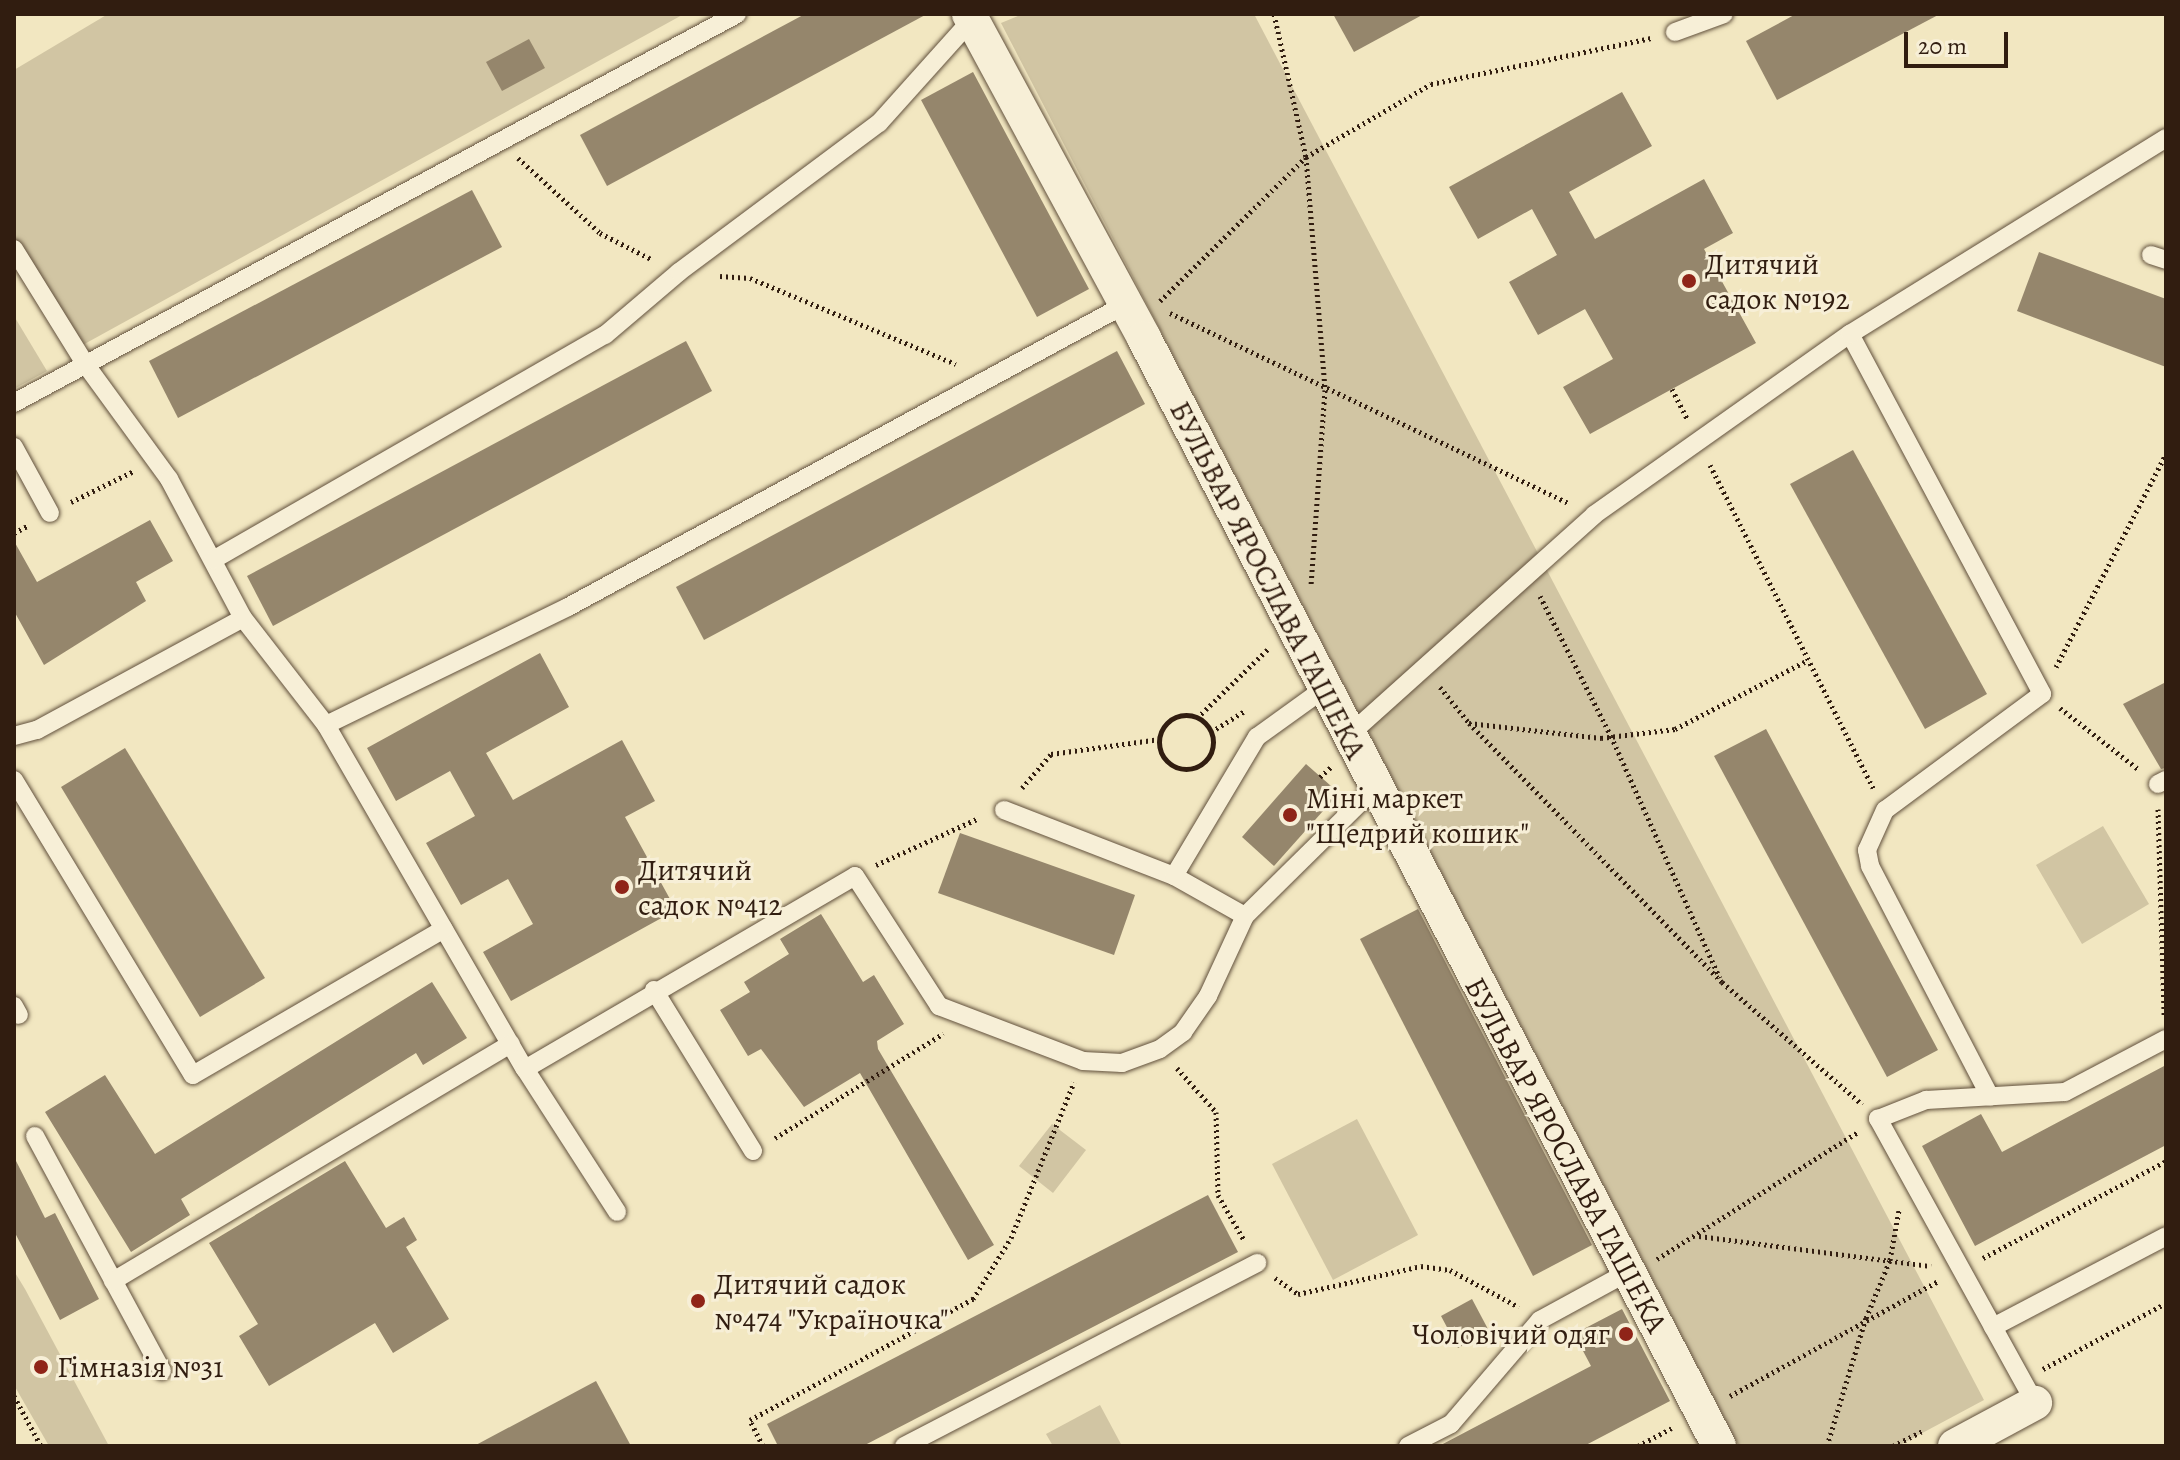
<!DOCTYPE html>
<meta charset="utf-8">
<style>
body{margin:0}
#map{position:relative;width:2180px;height:1460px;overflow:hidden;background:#f2e7c1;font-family:Alegreya,serif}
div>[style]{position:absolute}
.green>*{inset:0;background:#d1c5a3}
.building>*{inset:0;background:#95866c}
.path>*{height:5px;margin-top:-2.5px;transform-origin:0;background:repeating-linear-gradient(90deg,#311d10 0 2px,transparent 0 6px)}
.path>.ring{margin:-2.5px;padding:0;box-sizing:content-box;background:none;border:5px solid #311d10;border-radius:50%}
.roads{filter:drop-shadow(0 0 2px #61503c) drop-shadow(0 0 2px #61503c)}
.lane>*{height:18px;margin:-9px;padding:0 9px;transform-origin:9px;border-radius:9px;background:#f7efd7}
.street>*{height:34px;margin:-17px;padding:0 17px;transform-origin:17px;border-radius:17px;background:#f7efd7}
.dots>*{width:22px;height:22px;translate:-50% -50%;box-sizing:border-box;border:4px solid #f7efd7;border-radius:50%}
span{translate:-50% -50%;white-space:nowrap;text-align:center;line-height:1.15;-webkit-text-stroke:6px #f7efd7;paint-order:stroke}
.poi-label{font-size:30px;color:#311d10}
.left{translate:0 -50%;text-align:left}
.right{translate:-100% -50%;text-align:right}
.street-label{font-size:30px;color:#311d10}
.frame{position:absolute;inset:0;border:16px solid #311d10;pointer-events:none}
.scale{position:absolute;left:1904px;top:32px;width:104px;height:36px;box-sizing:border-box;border:4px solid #311d10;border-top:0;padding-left:10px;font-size:24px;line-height:28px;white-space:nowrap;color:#311d10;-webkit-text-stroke:6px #f7efd7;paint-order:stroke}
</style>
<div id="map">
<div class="green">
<i style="clip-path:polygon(108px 14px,684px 14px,79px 347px,14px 239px,14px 70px)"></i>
<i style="clip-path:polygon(1023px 14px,1254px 14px,1984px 1400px,1898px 1446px,1739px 1446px,1001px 23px)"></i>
<i style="clip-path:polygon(14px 316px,47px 371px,14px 389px)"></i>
<i style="clip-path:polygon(2103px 826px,2149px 904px,2082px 944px,2036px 865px)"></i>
<i style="clip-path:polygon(1357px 1119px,1418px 1235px,1333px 1280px,1272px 1164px)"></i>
<i style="clip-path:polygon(1052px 1124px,1086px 1150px,1053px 1193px,1019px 1166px)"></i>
<i style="clip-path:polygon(14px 1271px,25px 1289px,109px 1446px,49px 1446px,14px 1385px)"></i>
<i style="clip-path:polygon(1100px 1405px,1122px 1446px,1053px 1446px,1046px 1434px)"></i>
</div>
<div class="building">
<i style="clip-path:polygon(805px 14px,927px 14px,607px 186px,580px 135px)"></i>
<i style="clip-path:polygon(1333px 14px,1424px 14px,1354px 52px)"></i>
<i style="clip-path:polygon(1796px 14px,1940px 14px,1777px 100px,1746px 41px)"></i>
<i style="clip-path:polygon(529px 39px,545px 68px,502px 91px,486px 62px)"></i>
<i style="clip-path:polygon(973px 72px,1089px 289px,1037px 317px,921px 100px)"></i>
<i style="clip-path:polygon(1622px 92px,1652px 146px,1569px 192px,1595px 239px,1704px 179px,1733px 233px,1704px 249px,1756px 343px,1590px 434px,1563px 387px,1613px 359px,1585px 309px,1538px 335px,1509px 282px,1557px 255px,1532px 209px,1478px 239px,1449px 187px)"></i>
<i style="clip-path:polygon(472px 190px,502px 247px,178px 418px,149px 361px)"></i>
<i style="clip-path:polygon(2039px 252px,2166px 299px,2166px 367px,2017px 311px)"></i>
<i style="clip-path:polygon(686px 341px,712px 391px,273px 626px,247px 576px)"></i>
<i style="clip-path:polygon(1117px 351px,1145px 404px,704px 640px,676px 587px)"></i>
<i style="clip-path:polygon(1853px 450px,1987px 694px,1925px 729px,1790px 484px)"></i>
<i style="clip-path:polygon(150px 520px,173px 561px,136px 582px,146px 601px,44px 665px,14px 611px,14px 541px,37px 582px)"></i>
<i style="clip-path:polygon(540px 653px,569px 707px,486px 753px,513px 800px,622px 740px,655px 801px,625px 817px,676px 910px,511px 1001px,483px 952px,533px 924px,508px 879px,461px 905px,426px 843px,475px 816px,450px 771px,396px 801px,367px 748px)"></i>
<i style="clip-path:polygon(2166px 682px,2166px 768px,2161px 769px,2123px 704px)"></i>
<i style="clip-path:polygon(1766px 729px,1938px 1050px,1887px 1077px,1714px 756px)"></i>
<i style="clip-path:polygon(125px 748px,265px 978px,200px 1017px,61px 787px)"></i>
<i style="clip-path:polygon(1306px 764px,1339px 793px,1274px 866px,1242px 837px)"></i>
<i style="clip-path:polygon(960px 833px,1135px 895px,1114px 955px,938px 893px)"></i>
<i style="clip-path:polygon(1418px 909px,1592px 1245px,1533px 1276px,1360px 939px)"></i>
<i style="clip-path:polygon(821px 914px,863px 982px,874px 975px,904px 1024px,877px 1041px,878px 1049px,994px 1245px,968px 1260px,860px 1073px,804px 1107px,761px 1049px,748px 1056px,720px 1010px,750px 992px,744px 982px,789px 954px,780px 939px)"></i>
<i style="clip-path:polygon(432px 982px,467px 1038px,423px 1065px,416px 1053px,181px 1199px,190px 1215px,131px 1252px,45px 1112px,105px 1075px,155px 1154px)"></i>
<i style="clip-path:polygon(2166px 1065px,2166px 1145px,1975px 1246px,1922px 1146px,1981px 1114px,2002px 1152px)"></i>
<i style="clip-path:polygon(14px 1157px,45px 1218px,55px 1213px,99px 1299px,60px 1320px,14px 1231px)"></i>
<i style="clip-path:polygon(345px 1161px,386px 1228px,404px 1217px,417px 1240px,406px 1247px,449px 1319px,393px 1353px,375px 1323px,269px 1386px,239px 1336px,258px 1324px,209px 1243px)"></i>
<i style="clip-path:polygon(1208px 1195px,1238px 1252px,863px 1446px,778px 1446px,767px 1424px)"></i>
<i style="clip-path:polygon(1472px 1299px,1489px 1331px,1458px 1348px,1441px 1316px)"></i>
<i style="clip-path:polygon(1622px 1309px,1670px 1401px,1584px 1446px,1439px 1446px,1591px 1366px,1574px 1334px)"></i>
<i style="clip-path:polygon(596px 1381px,631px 1446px,474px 1446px)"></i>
</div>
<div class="path">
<i style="left:1274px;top:14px;width:147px;rotate:77.4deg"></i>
<i style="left:1306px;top:157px;width:234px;rotate:85.3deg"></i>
<i style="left:1325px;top:390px;width:195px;rotate:94.1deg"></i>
<i style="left:518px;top:158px;width:111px;rotate:42.4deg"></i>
<i style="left:600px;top:233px;width:59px;rotate:27deg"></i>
<i style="left:720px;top:276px;width:30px;rotate:4deg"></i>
<i style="left:750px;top:278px;width:223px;rotate:22.7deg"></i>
<i style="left:1160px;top:301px;width:205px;rotate:-44.6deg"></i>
<i style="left:1306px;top:157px;width:145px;rotate:-30.3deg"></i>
<i style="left:1431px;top:84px;width:225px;rotate:-11.8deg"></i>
<i style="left:1170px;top:313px;width:442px;rotate:25.5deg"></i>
<i style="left:1672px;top:389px;width:35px;rotate:63deg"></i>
<i style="left:1710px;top:465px;width:362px;rotate:63.2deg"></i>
<i style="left:71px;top:502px;width:70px;rotate:-26.2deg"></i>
<i style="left:14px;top:533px;width:15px;rotate:-28deg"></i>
<i style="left:1540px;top:596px;width:157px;rotate:63.1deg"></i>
<i style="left:1611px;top:736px;width:265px;rotate:65.8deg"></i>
<i style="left:2056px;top:667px;width:240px;rotate:-62.7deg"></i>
<i style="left:1440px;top:687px;width:46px;rotate:51.1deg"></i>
<i style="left:1469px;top:723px;width:133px;rotate:6.5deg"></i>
<i style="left:1601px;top:738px;width:75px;rotate:-6.9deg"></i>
<i style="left:1675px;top:729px;width:150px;rotate:-27.4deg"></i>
<i style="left:2060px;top:708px;width:99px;rotate:38deg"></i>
<i class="ring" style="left:1159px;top:715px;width:49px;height:49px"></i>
<i style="left:1197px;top:718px;width:99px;rotate:-44.2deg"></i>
<i style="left:1469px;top:723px;width:362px;rotate:45.7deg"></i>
<i style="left:1722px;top:982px;width:186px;rotate:41.1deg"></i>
<i style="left:1211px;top:732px;width:39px;rotate:-32deg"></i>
<i style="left:1320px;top:777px;width:15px;rotate:-42deg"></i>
<i style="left:1022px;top:788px;width:45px;rotate:-49.5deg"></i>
<i style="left:1051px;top:754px;width:110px;rotate:-7.8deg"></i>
<i style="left:2158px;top:809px;width:206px;rotate:88.3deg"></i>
<i style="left:876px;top:865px;width:113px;rotate:-24.5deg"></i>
<i style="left:1177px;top:1068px;width:59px;rotate:48.4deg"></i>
<i style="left:1216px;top:1112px;width:83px;rotate:88.6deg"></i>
<i style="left:1218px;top:1195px;width:52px;rotate:60deg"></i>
<i style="left:775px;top:1138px;width:198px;rotate:-31.8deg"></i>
<i style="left:1699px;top:1236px;width:234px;rotate:7.4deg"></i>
<i style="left:1983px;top:1258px;width:207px;rotate:-27.9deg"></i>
<i style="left:1657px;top:1259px;width:238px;rotate:-32.3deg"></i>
<i style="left:1275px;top:1278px;width:28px;rotate:35deg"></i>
<i style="left:1298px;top:1294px;width:126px;rotate:-12.8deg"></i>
<i style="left:1421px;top:1266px;width:29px;rotate:8deg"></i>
<i style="left:1450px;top:1270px;width:78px;rotate:28.2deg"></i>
<i style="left:2043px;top:1369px;width:140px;rotate:-28.2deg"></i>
<i style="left:14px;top:1396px;width:57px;rotate:61.6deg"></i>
<i style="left:1730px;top:1396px;width:238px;rotate:-28.9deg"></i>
<i style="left:763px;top:1446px;width:29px;rotate:-117deg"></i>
<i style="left:750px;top:1420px;width:254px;rotate:-28.5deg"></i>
<i style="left:973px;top:1299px;width:72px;rotate:-58.1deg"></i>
<i style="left:1011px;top:1238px;width:168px;rotate:-68deg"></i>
<i style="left:1638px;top:1446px;width:38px;rotate:-28deg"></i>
<i style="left:1827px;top:1446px;width:134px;rotate:-73.1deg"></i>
<i style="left:1866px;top:1318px;width:63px;rotate:-67.5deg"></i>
<i style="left:1890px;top:1260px;width:51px;rotate:-79.8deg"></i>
<i style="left:1893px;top:1446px;width:35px;rotate:-27deg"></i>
</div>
<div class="roads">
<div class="lane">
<i style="left:1675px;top:32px;width:52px;rotate:-20.2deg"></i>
<i style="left:14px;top:249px;width:137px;rotate:58.2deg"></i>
<i style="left:86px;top:365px;width:141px;rotate:53.9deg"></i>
<i style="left:169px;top:479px;width:157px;rotate:62deg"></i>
<i style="left:243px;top:618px;width:135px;rotate:52.2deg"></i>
<i style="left:326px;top:725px;width:397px;rotate:60deg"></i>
<i style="left:525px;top:1069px;width:170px;rotate:57.2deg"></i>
<i style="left:2151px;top:255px;width:16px;rotate:18deg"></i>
<i style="left:1850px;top:334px;width:408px;rotate:61.9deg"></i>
<i style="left:2042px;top:694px;width:195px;rotate:143.5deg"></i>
<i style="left:1885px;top:810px;width:44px;rotate:114.2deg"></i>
<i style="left:1867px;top:850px;width:16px;rotate:79deg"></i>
<i style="left:1870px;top:866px;width:260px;rotate:62.5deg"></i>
<i style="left:14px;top:403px;width:821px;rotate:-28.28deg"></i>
<i style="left:14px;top:447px;width:75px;rotate:61.4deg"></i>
<i style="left:213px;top:560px;width:452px;rotate:-29.9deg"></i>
<i style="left:605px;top:335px;width:97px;rotate:-40.4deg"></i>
<i style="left:679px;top:272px;width:249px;rotate:-36.7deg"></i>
<i style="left:879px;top:123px;width:144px;rotate:-48.1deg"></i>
<i style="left:326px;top:725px;width:269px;rotate:-26deg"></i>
<i style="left:568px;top:607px;width:635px;rotate:-28.5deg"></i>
<i style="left:14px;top:736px;width:24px;rotate:-15deg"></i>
<i style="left:37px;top:730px;width:234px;rotate:-28.5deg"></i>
<i style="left:1348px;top:736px;width:331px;rotate:-41.9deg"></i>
<i style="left:1594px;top:515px;width:314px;rotate:-35.3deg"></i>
<i style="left:1850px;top:334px;width:372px;rotate:-31.8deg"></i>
<i style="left:14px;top:780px;width:345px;rotate:58.8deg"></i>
<i style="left:193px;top:1075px;width:290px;rotate:-30.2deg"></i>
<i style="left:2158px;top:784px;width:9px;rotate:-27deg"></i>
<i style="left:1004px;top:810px;width:182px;rotate:21.2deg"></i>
<i style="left:1245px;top:916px;width:181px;rotate:-44.6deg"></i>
<i style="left:654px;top:990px;width:189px;rotate:58.4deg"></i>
<i style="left:14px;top:1006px;width:10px;rotate:61deg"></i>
<i style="left:525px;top:1069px;width:382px;rotate:-30.3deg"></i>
<i style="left:855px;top:876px;width:155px;rotate:57.1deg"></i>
<i style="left:939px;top:1006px;width:154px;rotate:20.9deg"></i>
<i style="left:1083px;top:1061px;width:39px;rotate:3deg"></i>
<i style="left:1122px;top:1063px;width:40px;rotate:-20.2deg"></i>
<i style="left:1160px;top:1049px;width:29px;rotate:-36deg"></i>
<i style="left:1183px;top:1032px;width:44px;rotate:-55.2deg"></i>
<i style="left:1208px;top:996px;width:88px;rotate:-65.2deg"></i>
<i style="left:1245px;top:916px;width:81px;rotate:-150.6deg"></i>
<i style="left:1174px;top:876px;width:162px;rotate:-59.2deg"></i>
<i style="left:1257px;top:737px;width:84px;rotate:-35.8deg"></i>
<i style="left:35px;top:1136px;width:267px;rotate:61.6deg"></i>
<i style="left:113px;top:1281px;width:463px;rotate:-30.8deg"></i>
<i style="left:1993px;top:1327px;width:195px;rotate:-27.7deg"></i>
<i style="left:2035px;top:1403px;width:325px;rotate:-118.9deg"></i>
<i style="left:1878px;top:1119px;width:52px;rotate:-21.6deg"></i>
<i style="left:1926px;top:1100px;width:139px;rotate:-3.3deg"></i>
<i style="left:2065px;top:1092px;width:114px;rotate:-27.7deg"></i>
<i style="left:904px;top:1446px;width:398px;rotate:-27.4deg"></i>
<i style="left:1408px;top:1446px;width:48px;rotate:-27.1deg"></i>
<i style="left:1451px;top:1424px;width:137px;rotate:-49.4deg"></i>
<i style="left:1540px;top:1320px;width:100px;rotate:-28.6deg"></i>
</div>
<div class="street">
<i style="left:969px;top:14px;width:368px;rotate:61.6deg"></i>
<i style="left:1144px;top:338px;width:1248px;rotate:62.57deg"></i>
<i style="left:1955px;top:1446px;width:91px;rotate:-28.3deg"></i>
</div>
</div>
<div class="dots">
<i style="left:1689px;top:281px;background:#8f2418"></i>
<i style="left:1290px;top:815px;background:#8f2418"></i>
<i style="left:622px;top:887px;background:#8f2418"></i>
<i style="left:698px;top:1301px;background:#8f2418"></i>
<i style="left:1626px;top:1334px;background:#8f2418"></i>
<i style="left:41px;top:1367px;background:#8f2418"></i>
</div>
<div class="poi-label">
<span class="left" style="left:1705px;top:281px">Дитячий<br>садок №192</span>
<span class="left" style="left:1306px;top:815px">Міні маркет<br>"Щедрий кошик"</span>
<span class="left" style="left:638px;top:887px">Дитячий<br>садок №412</span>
<span class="left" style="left:714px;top:1301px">Дитячий садок<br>№474 "Україночка"</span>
<span class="right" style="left:1610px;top:1334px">Чоловічий одяг</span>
<span class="left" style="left:57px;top:1367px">Гімназія №31</span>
</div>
<div class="street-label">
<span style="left:1268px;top:580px;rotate:63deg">БУЛЬВАР ЯРОСЛАВА ГАШЕКА</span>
<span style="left:1566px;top:1155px;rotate:62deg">БУЛЬВАР ЯРОСЛАВА ГАШЕКА</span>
</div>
<div class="frame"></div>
<div class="scale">20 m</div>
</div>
